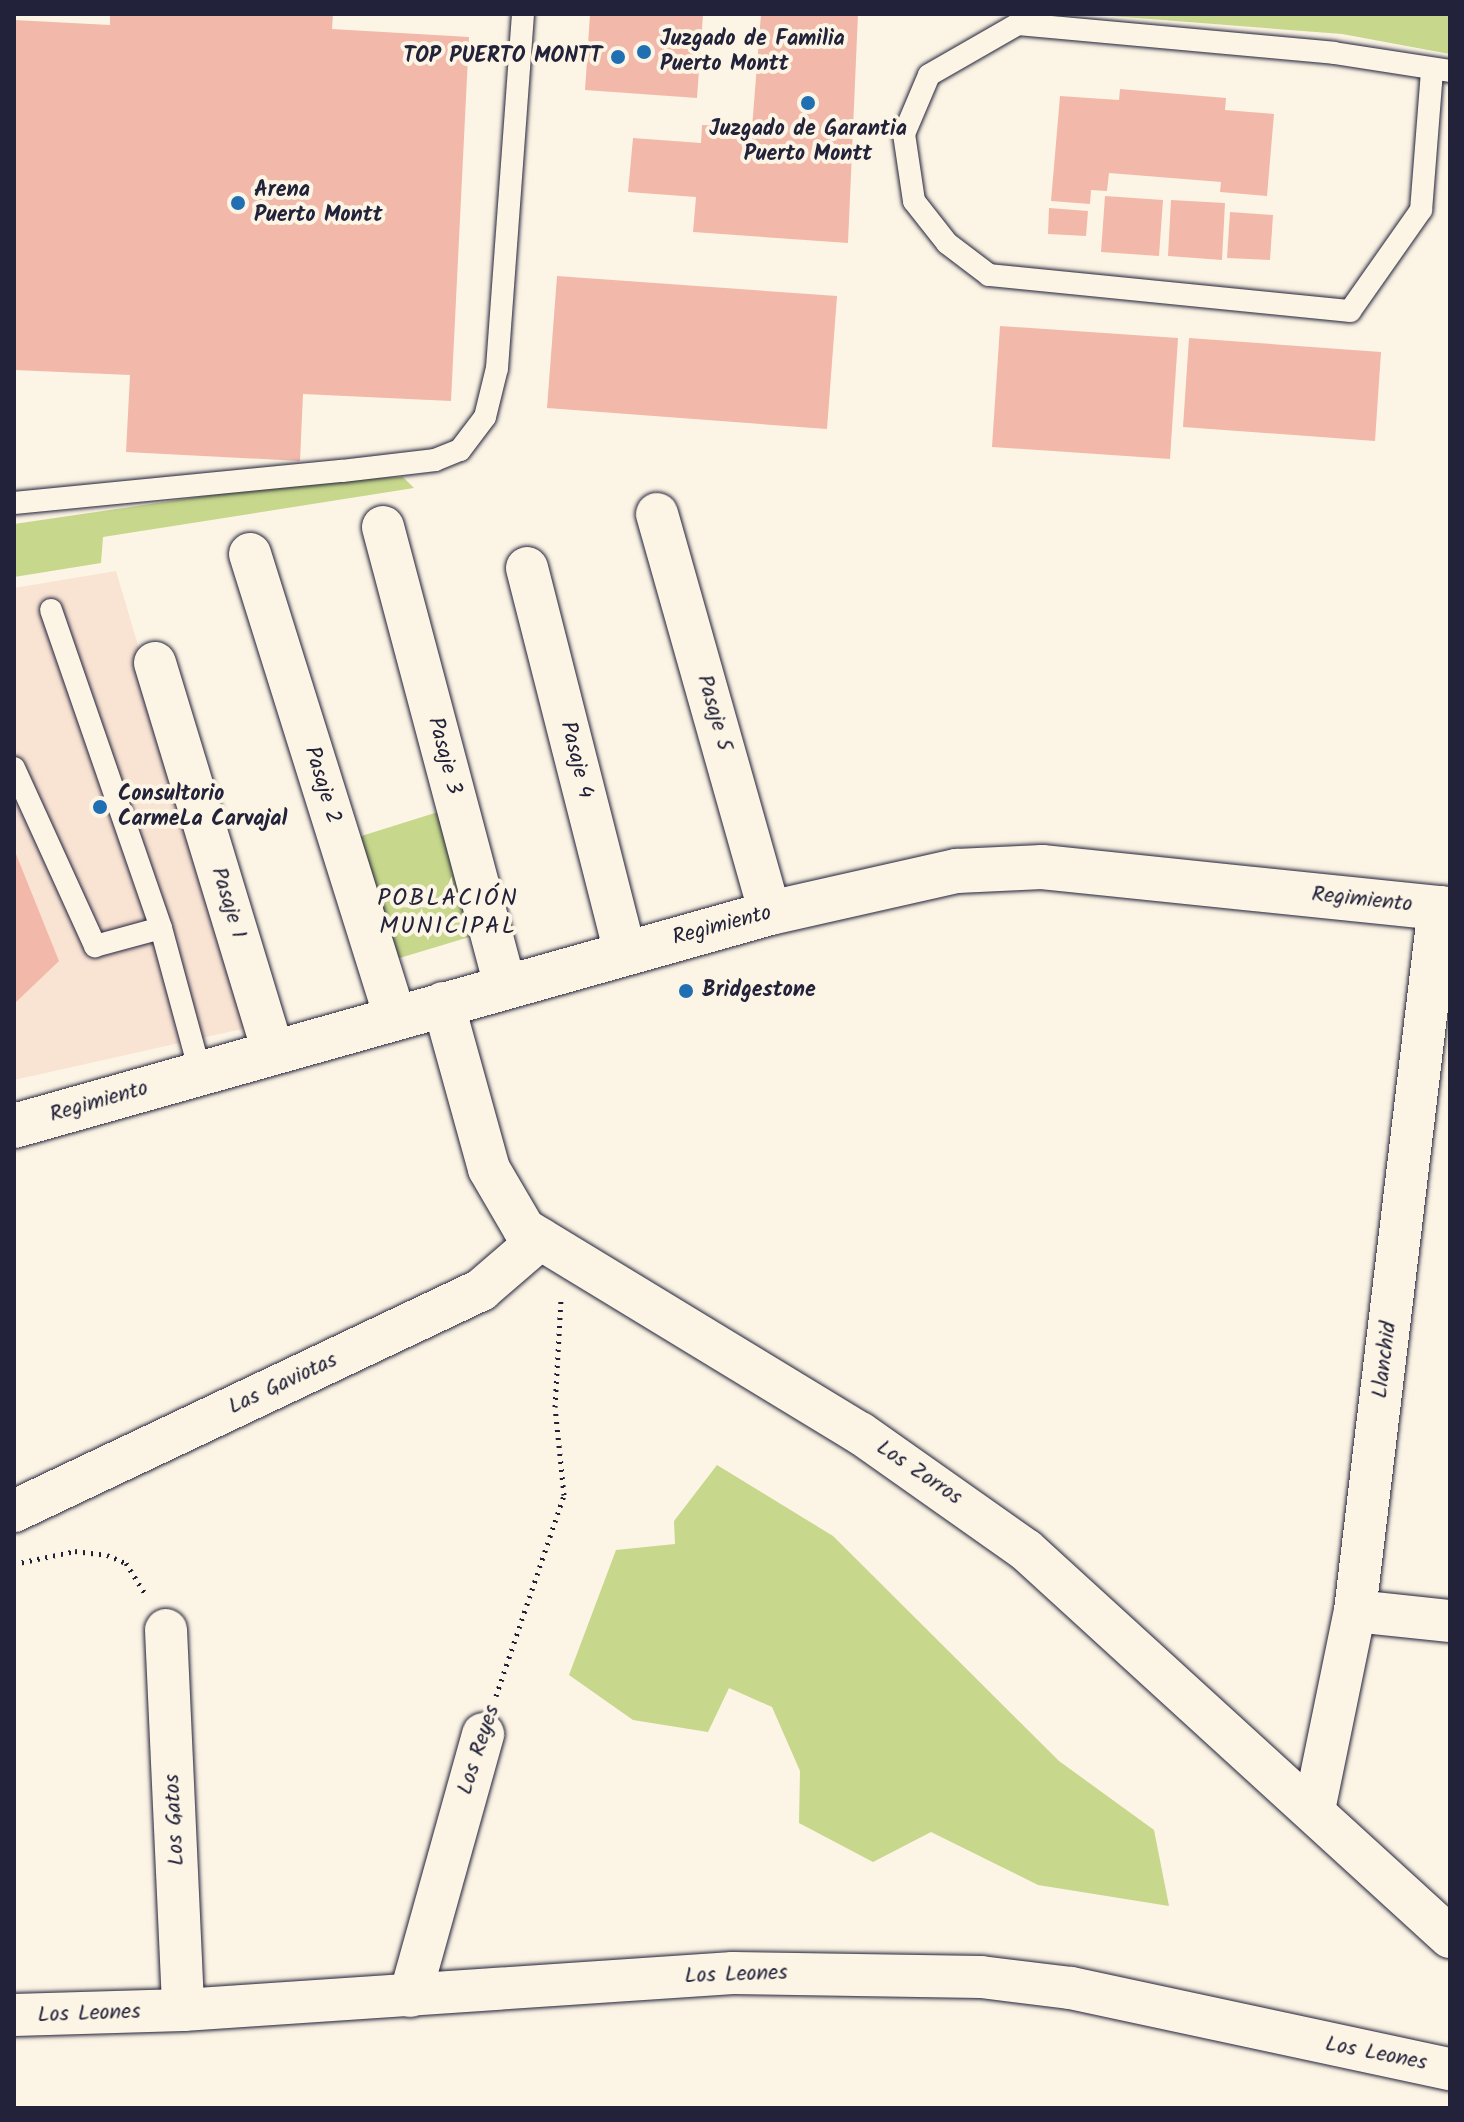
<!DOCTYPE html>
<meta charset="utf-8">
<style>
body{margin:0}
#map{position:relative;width:1464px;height:2122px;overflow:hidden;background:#fcf5e5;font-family:Kalam,sans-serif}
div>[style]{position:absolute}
.built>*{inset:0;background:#f9e3d3}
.green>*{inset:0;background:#c7d78b}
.building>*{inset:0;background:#f2b9aa}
.path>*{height:5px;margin-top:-2.5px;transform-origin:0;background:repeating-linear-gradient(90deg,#22223b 0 2px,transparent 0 8px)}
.roads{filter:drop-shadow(0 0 2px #22223b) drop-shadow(0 0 2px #22223b)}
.lane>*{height:22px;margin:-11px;padding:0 11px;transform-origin:11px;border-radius:11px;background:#fcf5e5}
.street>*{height:42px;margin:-21px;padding:0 21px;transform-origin:21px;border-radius:21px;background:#fcf5e5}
.secondary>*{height:44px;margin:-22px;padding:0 22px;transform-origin:22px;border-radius:22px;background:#fcf5e5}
.dots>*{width:22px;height:22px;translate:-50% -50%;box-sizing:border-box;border:4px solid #fcf5e5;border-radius:50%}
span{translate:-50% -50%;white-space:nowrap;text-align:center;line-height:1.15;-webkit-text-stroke:8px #fcf5e5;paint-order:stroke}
.poi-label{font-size:22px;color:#22223b;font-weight:700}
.left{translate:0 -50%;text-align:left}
.right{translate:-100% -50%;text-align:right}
.street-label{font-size:22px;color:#22223b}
.neighbourhood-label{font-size:24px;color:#22223b;letter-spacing:2px}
.frame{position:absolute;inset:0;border:16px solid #22223b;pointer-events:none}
</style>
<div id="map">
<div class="built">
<i style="clip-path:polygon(116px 571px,251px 1027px,14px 1080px,14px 588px)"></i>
</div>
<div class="green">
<i style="clip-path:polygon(1086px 14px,1450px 14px,1450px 54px,1342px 34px)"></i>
<i style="clip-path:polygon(403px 477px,414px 488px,103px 537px,101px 563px,14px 577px,14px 524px,315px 480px)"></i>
<i style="clip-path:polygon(438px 812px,476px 935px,393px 960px,355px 838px)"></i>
<i style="clip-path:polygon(717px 1465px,833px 1536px,1059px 1761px,1154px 1830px,1169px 1906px,1038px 1885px,931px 1832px,873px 1862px,799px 1823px,800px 1771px,772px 1707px,729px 1688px,708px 1732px,633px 1720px,569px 1675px,616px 1550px,675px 1544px,674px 1521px)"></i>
</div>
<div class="building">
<i style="clip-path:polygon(110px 14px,333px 14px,332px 29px,469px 37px,451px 401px,303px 394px,300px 461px,126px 452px,130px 375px,14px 370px,14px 20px,110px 25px)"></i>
<i style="clip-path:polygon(590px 14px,703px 14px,697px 98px,585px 90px)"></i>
<i style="clip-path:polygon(761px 14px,858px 14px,848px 243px,693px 232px,696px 197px,628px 192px,633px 138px,701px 143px,702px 125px,752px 128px)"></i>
<i style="clip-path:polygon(1120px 89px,1226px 98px,1225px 110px,1274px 114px,1267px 196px,1220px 192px,1221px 182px,1109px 173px,1107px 191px,1091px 190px,1090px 204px,1051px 201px,1060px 96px,1119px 100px)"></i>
<i style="clip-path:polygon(1105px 196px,1163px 200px,1159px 256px,1101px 252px)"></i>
<i style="clip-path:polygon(1171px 200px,1225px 203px,1222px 260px,1168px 256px)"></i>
<i style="clip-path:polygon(1049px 208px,1088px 211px,1086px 236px,1048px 234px)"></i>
<i style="clip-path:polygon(1230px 212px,1273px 215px,1270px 260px,1227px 258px)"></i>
<i style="clip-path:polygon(557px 276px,837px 296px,827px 429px,547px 408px)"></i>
<i style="clip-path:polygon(1000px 326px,1178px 338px,1170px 459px,992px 447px)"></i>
<i style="clip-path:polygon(1189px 338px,1381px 352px,1375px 441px,1183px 427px)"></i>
<i style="clip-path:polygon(14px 849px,59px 961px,14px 1004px)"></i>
</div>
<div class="path">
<i style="left:14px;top:1564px;width:62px;rotate:-12deg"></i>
<i style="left:75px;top:1551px;width:32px;rotate:7deg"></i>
<i style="left:107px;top:1555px;width:21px;rotate:23deg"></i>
<i style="left:126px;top:1563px;width:39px;rotate:58deg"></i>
<i style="left:496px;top:1696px;width:212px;rotate:-71.3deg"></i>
<i style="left:564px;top:1495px;width:88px;rotate:-95.8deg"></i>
<i style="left:555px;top:1407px;width:108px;rotate:-86.8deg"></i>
</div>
<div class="roads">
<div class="lane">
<i style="left:1432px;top:71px;width:139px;rotate:94.5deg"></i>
<i style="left:1421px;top:210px;width:123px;rotate:125.1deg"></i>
<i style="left:1350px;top:311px;width:363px;rotate:-174.3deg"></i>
<i style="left:989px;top:275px;width:53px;rotate:-142.7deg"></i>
<i style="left:947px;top:243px;width:53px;rotate:-128.2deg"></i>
<i style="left:914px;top:201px;width:68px;rotate:-98.5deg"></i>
<i style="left:904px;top:134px;width:64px;rotate:-67deg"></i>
<i style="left:929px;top:75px;width:103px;rotate:-29.8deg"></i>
<i style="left:1018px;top:24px;width:317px;rotate:5.2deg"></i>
<i style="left:1334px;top:53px;width:117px;rotate:8.8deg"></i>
<i style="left:14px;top:503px;width:330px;rotate:-5.6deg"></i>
<i style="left:342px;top:471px;width:94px;rotate:-6.7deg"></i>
<i style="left:435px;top:460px;width:27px;rotate:-22deg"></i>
<i style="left:460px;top:450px;width:41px;rotate:-52.9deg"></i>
<i style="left:485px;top:417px;width:50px;rotate:-76.2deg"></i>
<i style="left:497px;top:368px;width:355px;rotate:-85.8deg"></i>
<i style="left:51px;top:610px;width:336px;rotate:70.9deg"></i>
<i style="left:161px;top:928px;width:149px;rotate:74.8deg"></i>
<i style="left:14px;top:768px;width:196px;rotate:65.5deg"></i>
<i style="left:95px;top:946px;width:68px;rotate:-15.3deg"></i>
</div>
<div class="street">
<i style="left:657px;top:514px;width:415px;rotate:74.2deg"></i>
<i style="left:383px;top:527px;width:474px;rotate:75.1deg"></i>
<i style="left:250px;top:554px;width:485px;rotate:72.6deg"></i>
<i style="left:527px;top:568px;width:396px;rotate:75.7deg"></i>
<i style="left:155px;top:663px;width:406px;rotate:73.1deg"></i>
<i style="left:443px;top:1003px;width:172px;rotate:74.5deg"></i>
<i style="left:489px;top:1169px;width:69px;rotate:59.7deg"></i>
<i style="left:524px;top:1229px;width:393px;rotate:31.3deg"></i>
<i style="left:860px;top:1433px;width:203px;rotate:35.2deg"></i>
<i style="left:1026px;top:1550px;width:574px;rotate:42.39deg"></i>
<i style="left:14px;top:1511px;width:517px;rotate:-25.33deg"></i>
<i style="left:481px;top:1290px;width:78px;rotate:-40.8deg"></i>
<i style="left:1355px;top:1611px;width:96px;rotate:6deg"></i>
<i style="left:166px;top:1630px;width:380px;rotate:87.4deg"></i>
<i style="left:1314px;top:1810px;width:203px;rotate:-78.4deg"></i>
<i style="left:1355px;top:1611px;width:709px;rotate:-83.2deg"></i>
<i style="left:410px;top:1996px;width:272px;rotate:-74.4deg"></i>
<i style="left:14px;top:2015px;width:169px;rotate:-1.7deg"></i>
<i style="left:183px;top:2010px;width:551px;rotate:-3.85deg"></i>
<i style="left:733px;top:1973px;width:248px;rotate:0.9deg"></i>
<i style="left:981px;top:1977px;width:91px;rotate:7deg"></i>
<i style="left:1071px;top:1988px;width:388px;rotate:12.1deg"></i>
</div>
<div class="secondary">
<i style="left:14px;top:1126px;width:785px;rotate:-15.73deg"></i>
<i style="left:770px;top:913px;width:192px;rotate:-12.7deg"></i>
<i style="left:957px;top:871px;width:85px;rotate:-2.7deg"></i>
<i style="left:1042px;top:867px;width:410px;rotate:5.9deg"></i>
</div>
</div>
<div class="dots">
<i style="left:644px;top:52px;background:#1f6fb2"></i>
<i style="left:618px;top:57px;background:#1f6fb2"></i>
<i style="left:808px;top:103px;background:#1f6fb2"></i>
<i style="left:238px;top:203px;background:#1f6fb2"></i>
<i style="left:100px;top:807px;background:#1f6fb2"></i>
<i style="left:686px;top:991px;background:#1f6fb2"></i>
</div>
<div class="poi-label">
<span class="left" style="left:660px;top:52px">Juzgado de Familia<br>Puerto Montt</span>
<span class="right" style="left:602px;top:57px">TOP PUERTO MONTT</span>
<span style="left:808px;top:142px">Juzgado de Garantia<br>Puerto Montt</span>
<span class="left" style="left:254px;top:203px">Arena<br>Puerto Montt</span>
<span class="left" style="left:118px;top:807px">Consultorio<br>CarmeLa Carvajal</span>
<span class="left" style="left:702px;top:991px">Bridgestone</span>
</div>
<div class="street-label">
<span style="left:714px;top:713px;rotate:74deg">Pasaje 5</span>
<span style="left:444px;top:756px;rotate:75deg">Pasaje 3</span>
<span style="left:576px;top:760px;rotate:76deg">Pasaje 4</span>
<span style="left:322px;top:785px;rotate:73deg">Pasaje 2</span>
<span style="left:1362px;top:900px;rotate:6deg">Regimiento</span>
<span style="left:228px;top:903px;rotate:73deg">Pasaje 1</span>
<span style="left:722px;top:926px;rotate:-15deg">Regimiento</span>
<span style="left:99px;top:1102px;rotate:-16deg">Regimiento</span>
<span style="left:1385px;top:1360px;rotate:-83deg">Llanchid</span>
<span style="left:283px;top:1384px;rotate:-25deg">Las Gaviotas</span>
<span style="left:919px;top:1473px;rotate:34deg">Los Zorros</span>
<span style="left:479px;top:1750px;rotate:-72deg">Los Reyes</span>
<span style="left:175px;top:1820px;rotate:-93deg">Los Gatos</span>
<span style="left:736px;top:1975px;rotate:-2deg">Los Leones</span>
<span style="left:89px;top:2014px;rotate:-2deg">Los Leones</span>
<span style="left:1376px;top:2054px;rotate:11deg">Los Leones</span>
</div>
<div class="neighbourhood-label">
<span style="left:448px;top:913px">POBLACIÓN<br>MUNICIPAL</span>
</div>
<div class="frame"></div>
</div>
